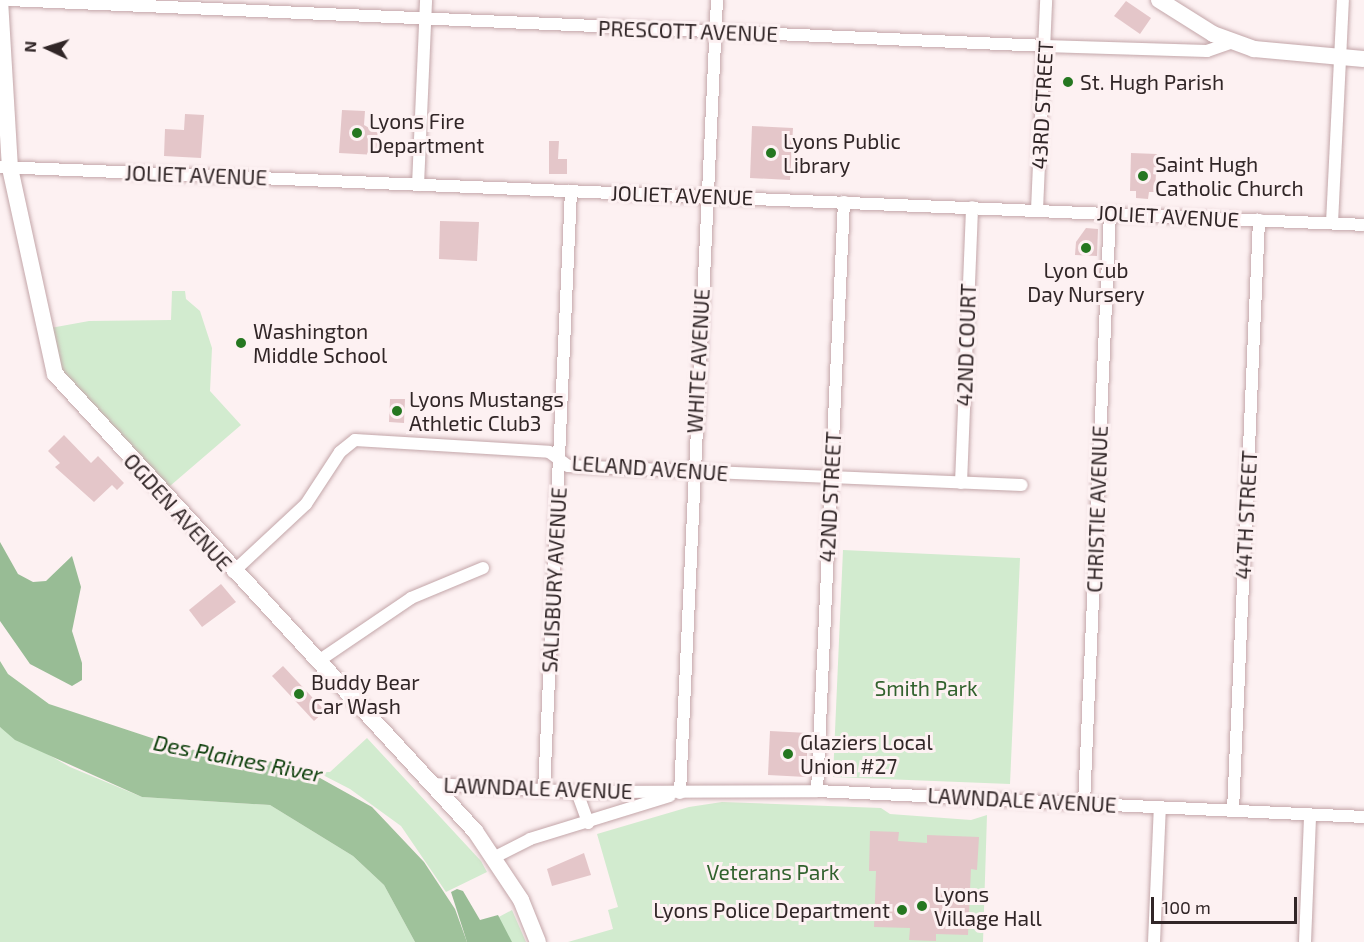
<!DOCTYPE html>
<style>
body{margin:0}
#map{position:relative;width:1364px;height:942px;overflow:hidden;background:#fdf1f2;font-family:"Exo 2",sans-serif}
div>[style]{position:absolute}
.green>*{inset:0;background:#d2ebcf}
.forest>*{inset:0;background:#98bc95}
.water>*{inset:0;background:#9fc29b}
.building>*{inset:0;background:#e4c6c9}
.roads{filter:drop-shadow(0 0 2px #c3a6a9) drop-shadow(0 0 2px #c3a6a9)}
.minor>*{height:12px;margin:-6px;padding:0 6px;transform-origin:6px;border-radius:6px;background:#fff}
.major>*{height:16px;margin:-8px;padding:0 8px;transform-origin:8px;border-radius:8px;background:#fff}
.dots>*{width:16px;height:16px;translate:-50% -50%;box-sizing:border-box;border:3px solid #fdf1f2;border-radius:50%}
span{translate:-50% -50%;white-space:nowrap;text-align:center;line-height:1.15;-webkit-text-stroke:6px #fdf1f2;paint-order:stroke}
.street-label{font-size:21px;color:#312627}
.poi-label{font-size:21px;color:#312627}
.left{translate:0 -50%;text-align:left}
.right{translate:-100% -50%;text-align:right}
.park-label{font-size:21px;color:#32622e}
.water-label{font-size:22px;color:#093c07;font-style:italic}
.north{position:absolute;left:18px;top:18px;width:60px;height:60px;-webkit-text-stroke:4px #fdf1f2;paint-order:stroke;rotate:274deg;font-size:16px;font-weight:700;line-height:24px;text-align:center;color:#312627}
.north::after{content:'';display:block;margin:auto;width:21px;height:27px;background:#312627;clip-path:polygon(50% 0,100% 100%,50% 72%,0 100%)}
.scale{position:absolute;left:1151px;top:897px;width:146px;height:27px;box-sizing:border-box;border:3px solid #312627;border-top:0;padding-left:8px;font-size:18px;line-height:21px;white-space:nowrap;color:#312627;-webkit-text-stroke:4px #fdf1f2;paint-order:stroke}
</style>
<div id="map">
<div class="green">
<i style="clip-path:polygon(172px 291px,185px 291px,186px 299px,200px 311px,212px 348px,210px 391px,241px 425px,163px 492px,63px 382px,45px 329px,89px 321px,171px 320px)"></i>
<i style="clip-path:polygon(843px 550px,1020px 558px,1010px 784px,833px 777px)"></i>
<i style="clip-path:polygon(0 727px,70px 767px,142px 797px,270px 805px,353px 856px,384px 885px,415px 942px,0 942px)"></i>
<i style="clip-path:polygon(367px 738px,481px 861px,487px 872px,446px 892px,401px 826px,350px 789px,317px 772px,330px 772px)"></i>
<i style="clip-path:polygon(722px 802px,881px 808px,890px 814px,971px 820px,987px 815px,983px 942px,568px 942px,613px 929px,608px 910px,618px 907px,597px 834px,689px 807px)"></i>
<i style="clip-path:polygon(512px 910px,526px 942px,467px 942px,465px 935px)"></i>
</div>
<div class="forest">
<i style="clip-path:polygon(0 542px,18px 574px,33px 582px,46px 581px,72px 556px,81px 587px,72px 631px,82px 663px,82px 680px,72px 686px,30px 664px,0 621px)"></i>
<i style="clip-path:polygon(457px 889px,463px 891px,480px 920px,498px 915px,512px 942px,467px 942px,451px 892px)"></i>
</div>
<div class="water">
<i style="clip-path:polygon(0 661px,8px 674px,49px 704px,182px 748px,274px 762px,320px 778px,372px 807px,424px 862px,455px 909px,467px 942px,415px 942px,384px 885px,353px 856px,270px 805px,142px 797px,15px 740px,0 727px)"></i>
</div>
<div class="building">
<i style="clip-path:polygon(1126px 1px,1151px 18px,1140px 34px,1114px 16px)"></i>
<i style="clip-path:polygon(342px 110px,365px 111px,364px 125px,378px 133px,376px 155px,339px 153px)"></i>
<i style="clip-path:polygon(185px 114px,204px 115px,201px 158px,164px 156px,165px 129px,184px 130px)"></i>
<i style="clip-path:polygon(752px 126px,793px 128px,790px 180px,750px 178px)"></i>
<i style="clip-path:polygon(549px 141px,559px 141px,558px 159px,567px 159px,567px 174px,549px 174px)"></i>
<i style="clip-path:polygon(1131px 153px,1157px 154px,1155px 192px,1149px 192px,1148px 199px,1136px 198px,1136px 191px,1130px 191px)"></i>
<i style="clip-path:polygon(440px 221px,479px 222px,477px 261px,439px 259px)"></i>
<i style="clip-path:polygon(1086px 228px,1098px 229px,1097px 256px,1075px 255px,1076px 242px)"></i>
<i style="clip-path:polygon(390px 399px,405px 399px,404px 423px,389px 422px)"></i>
<i style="clip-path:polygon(64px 435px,91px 463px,98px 456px,124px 483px,117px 490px,112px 485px,94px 502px,55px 467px,60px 463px,48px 451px)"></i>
<i style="clip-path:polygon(221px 584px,236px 602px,202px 627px,189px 610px)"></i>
<i style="clip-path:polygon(283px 666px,325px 711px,314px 721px,272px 676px)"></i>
<i style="clip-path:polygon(770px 731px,808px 733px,806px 777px,768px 775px)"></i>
<i style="clip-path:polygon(870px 831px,899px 832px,898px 841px,927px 843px,927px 835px,979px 837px,977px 870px,971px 869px,968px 935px,936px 934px,936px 941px,909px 940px,910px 928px,874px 927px,876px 871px,869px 871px)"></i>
<i style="clip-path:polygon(584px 853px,591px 875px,552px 886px,547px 869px)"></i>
</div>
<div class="roads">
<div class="minor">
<i style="left:9px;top:0;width:1036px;rotate:2.54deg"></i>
<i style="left:1044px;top:46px;width:163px;rotate:1.8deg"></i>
<i style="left:1207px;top:51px;width:28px;rotate:-19deg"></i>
<i style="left:0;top:167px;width:1365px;rotate:2.43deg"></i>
<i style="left:418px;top:185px;width:185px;rotate:-87.5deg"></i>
<i style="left:1037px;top:210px;width:210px;rotate:-87.5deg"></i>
<i style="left:1332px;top:223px;width:223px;rotate:-87.2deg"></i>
<i style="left:961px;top:483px;width:276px;rotate:-87.7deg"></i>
<i style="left:233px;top:572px;width:100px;rotate:-43deg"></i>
<i style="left:306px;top:504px;width:62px;rotate:-56.8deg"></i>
<i style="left:340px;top:452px;width:19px;rotate:-39deg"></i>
<i style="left:355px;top:440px;width:194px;rotate:3.5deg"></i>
<i style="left:549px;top:452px;width:24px;rotate:36deg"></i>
<i style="left:568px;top:466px;width:454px;rotate:2.4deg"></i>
<i style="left:317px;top:662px;width:114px;rotate:-34.2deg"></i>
<i style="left:411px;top:598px;width:78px;rotate:-22.6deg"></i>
<i style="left:433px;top:784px;width:144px;rotate:3.2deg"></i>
<i style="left:577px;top:792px;width:240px;rotate:-0.2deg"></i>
<i style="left:817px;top:791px;width:548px;rotate:2.72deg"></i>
<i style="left:544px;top:790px;width:600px;rotate:-87.42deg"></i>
<i style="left:817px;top:791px;width:590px;rotate:-87.38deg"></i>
<i style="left:577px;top:792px;width:33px;rotate:70deg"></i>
<i style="left:680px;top:793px;width:794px;rotate:-87.33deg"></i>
<i style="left:1084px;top:804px;width:591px;rotate:-87.48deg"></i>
<i style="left:1233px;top:811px;width:592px;rotate:-87.48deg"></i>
<i style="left:495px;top:857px;width:39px;rotate:-27deg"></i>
<i style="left:530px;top:839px;width:146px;rotate:-17.1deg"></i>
<i style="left:1154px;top:942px;width:135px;rotate:-87.5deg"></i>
<i style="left:1305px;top:942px;width:127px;rotate:-87.7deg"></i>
</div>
<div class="major">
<i style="left:0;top:0;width:168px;rotate:86.6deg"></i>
<i style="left:10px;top:168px;width:211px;rotate:77.7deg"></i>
<i style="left:55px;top:374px;width:621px;rotate:47.42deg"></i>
<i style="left:475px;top:831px;width:83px;rotate:56.3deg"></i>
<i style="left:521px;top:900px;width:45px;rotate:68deg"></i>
<i style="left:1159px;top:0;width:64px;rotate:32.2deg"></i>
<i style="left:1213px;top:34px;width:44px;rotate:20.1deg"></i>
<i style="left:1254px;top:49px;width:110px;rotate:5.2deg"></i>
</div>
</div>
<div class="dots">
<i style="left:1068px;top:82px;background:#257720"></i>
<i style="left:357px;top:133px;background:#257720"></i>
<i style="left:771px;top:153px;background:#257720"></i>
<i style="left:1143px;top:176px;background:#257720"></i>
<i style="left:1086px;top:248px;background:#257720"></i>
<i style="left:241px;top:343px;background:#257720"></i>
<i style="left:397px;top:411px;background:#257720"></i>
<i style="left:299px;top:694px;background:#257720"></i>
<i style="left:788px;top:754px;background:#257720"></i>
<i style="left:922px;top:906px;background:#257720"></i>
<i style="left:902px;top:910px;background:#257720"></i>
</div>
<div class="street-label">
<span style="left:688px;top:31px;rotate:2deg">PRESCOTT AVENUE</span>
<span style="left:1042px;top:105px;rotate:-87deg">43RD STREET</span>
<span style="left:196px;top:175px;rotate:2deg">JOLIET AVENUE</span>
<span style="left:682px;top:195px;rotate:2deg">JOLIET AVENUE</span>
<span style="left:1168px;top:216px;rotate:3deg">JOLIET AVENUE</span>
<span style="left:966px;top:345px;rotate:-88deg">42ND COURT</span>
<span style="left:698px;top:361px;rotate:-87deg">WHITE AVENUE</span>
<span style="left:650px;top:468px;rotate:4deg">LELAND AVENUE</span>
<span style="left:830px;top:497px;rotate:-87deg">42ND STREET</span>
<span style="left:1097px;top:509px;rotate:-88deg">CHRISTIE AVENUE</span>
<span style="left:178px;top:512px;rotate:48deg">OGDEN AVENUE</span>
<span style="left:1246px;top:515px;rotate:-87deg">44TH STREET</span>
<span style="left:554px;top:580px;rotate:-87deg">SALISBURY AVENUE</span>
<span style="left:538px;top:788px;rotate:2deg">LAWNDALE AVENUE</span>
<span style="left:1022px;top:800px;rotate:3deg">LAWNDALE AVENUE</span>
</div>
<div class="poi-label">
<span class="left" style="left:1080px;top:82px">St. Hugh Parish</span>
<span class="left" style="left:369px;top:133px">Lyons Fire<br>Department</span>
<span class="left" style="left:783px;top:153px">Lyons Public<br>Library</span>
<span class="left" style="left:1155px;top:176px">Saint Hugh<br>Catholic Church</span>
<span style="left:1086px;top:282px">Lyon Cub<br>Day Nursery</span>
<span class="left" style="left:253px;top:343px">Washington<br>Middle School</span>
<span class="left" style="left:409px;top:411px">Lyons Mustangs<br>Athletic Club3</span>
<span class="left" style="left:311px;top:694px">Buddy Bear<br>Car Wash</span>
<span class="left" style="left:800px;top:754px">Glaziers Local<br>Union #27</span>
<span class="left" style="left:934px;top:906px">Lyons<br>Village Hall</span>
<span class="right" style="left:890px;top:910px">Lyons Police Department</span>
</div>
<div class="park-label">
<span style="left:926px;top:688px">Smith Park</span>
<span style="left:773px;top:872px">Veterans Park</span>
</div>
<div class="water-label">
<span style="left:238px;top:758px;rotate:11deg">Des Plaines River</span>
</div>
<div class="north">N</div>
<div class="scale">100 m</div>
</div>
